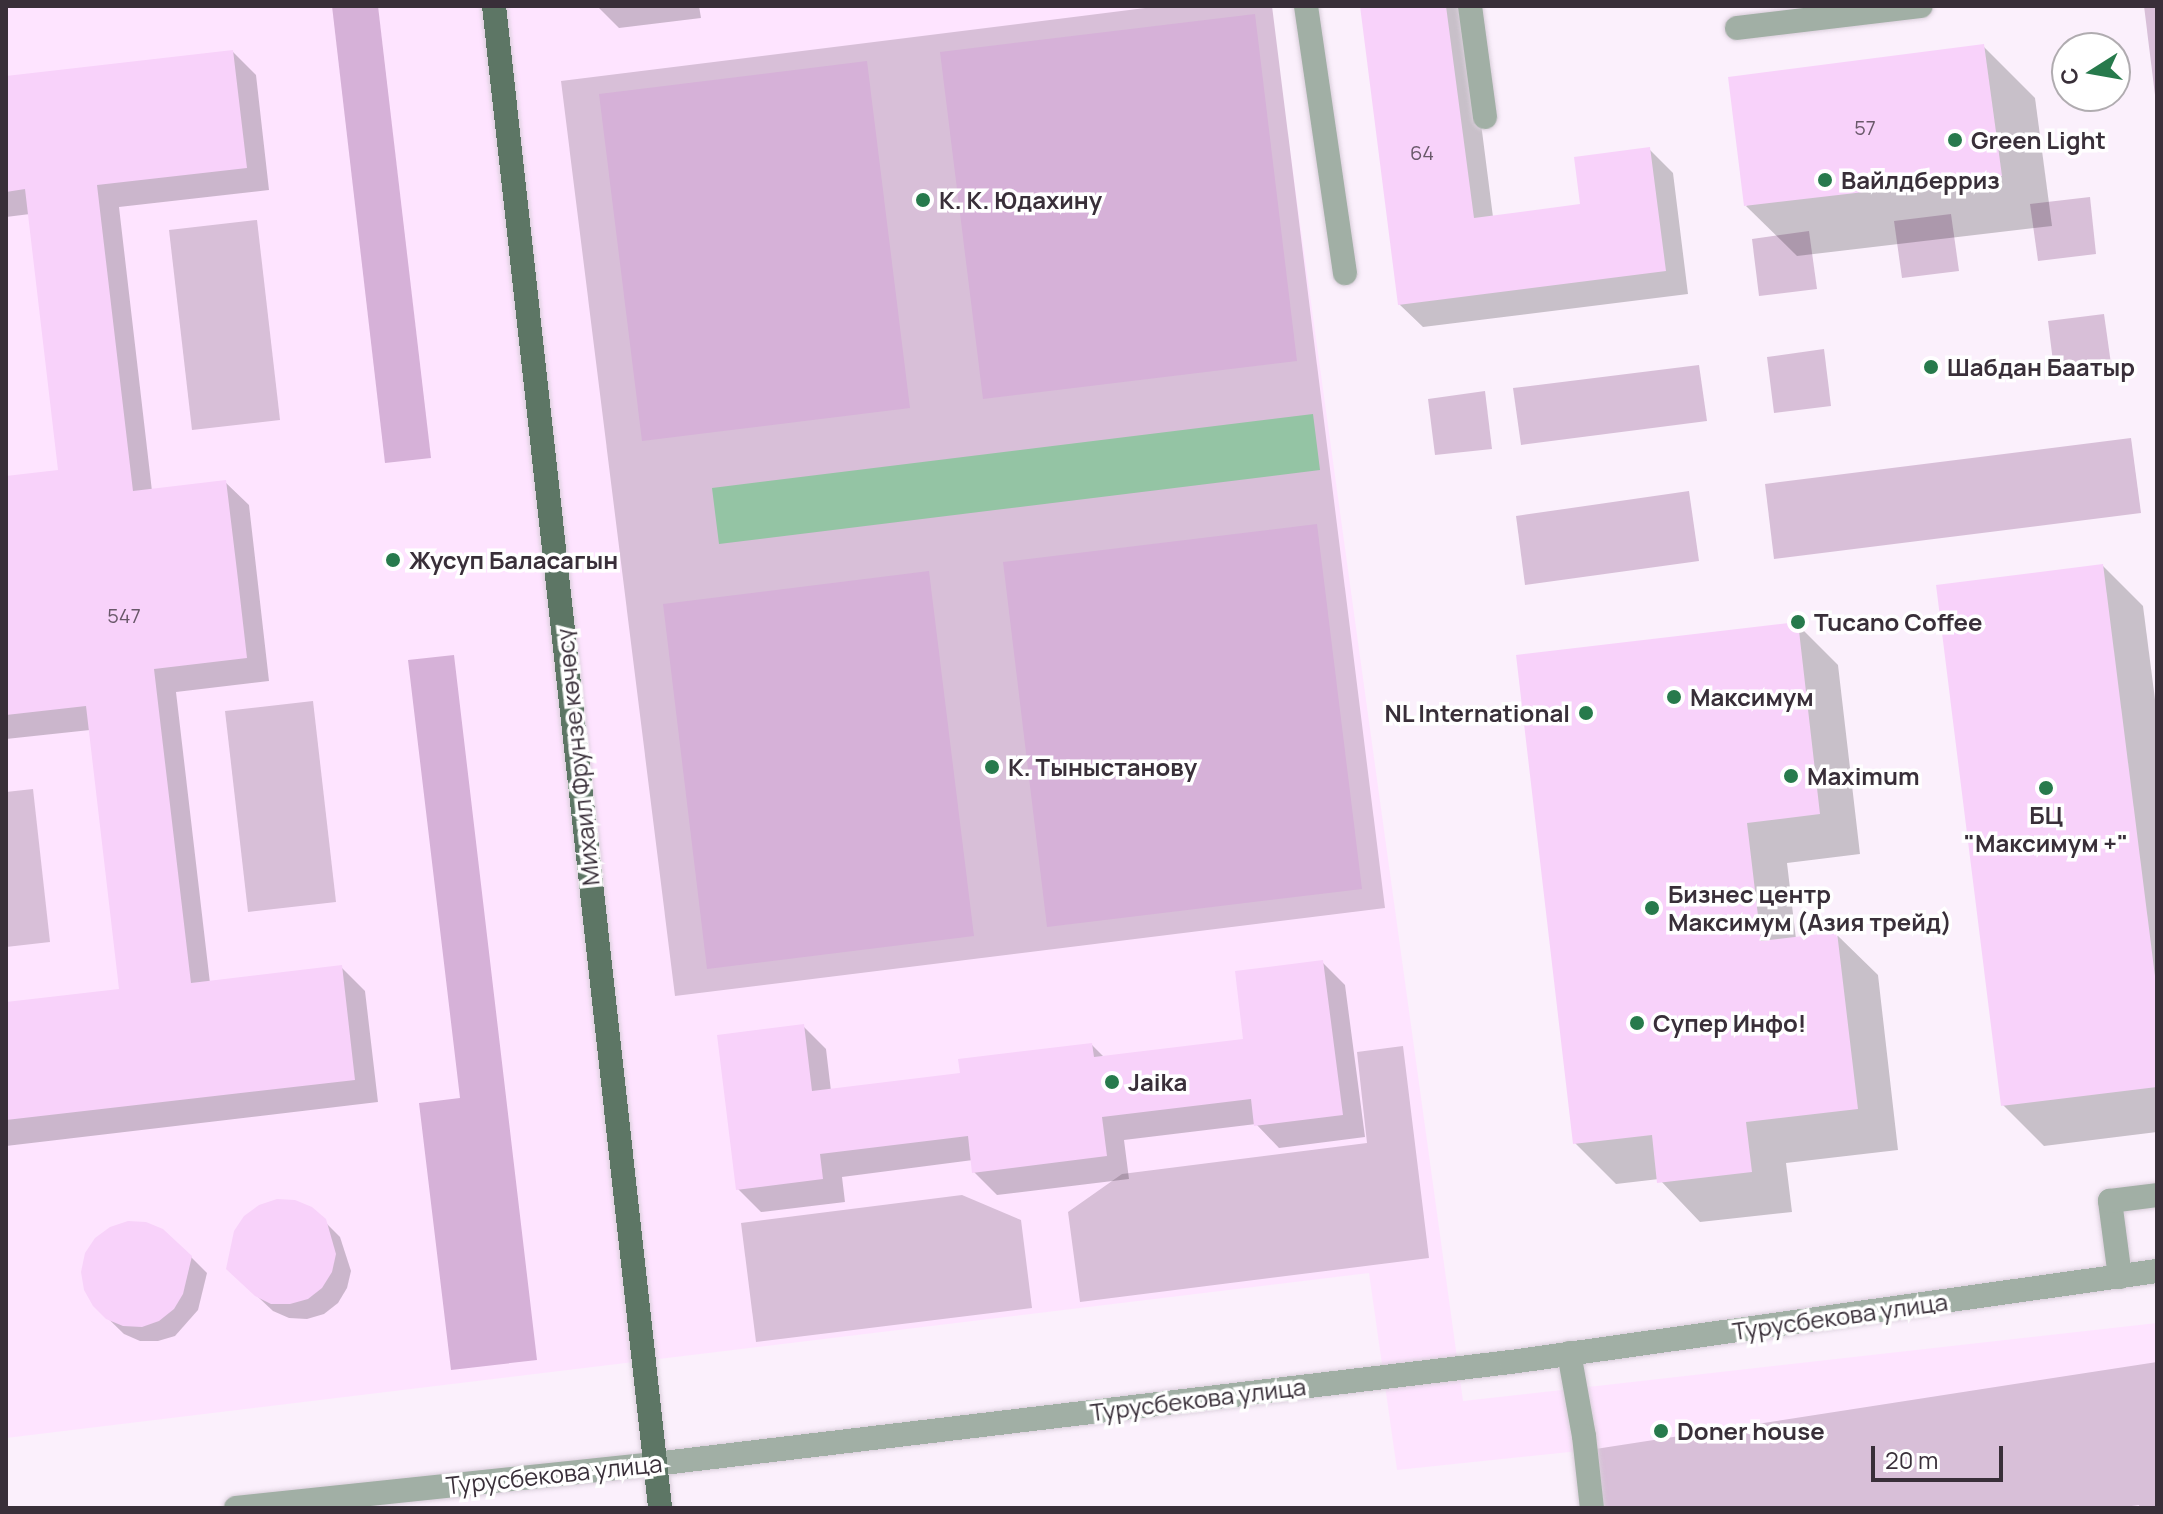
<!DOCTYPE html>
<meta charset="utf-8">
<style>
body{margin:0}
#map{position:relative;width:2163px;height:1514px;overflow:hidden;background:#fbf0fc;font-family:Manrope,sans-serif}
div>[style]{position:absolute}
.built>*{inset:0;background:#fee4ff}
.green>*{inset:0;background:#d8bfd8}
.forest>*{inset:0;background:#d6b1d8}
.water>*{inset:0;background:#94c4a4}
.shadow>*{inset:0;background:#0003}
.building>*{inset:0;background:#f8d2fa}
.roads{filter:drop-shadow(0 0 2px #d8cdd9) drop-shadow(0 0 2px #d8cdd9)}
.minor>*{height:24px;margin:-12px;padding:0 12px;transform-origin:12px;border-radius:12px;background:#a1afa5}
.major>*{height:24px;margin:-12px;padding:0 12px;transform-origin:12px;border-radius:12px;background:#5d7665}
.dots>*{width:22px;height:22px;translate:-50% -50%;box-sizing:border-box;border:4px solid #fff;border-radius:50%}
span{translate:-50% -50%;white-space:nowrap;text-align:center;line-height:1.15;-webkit-text-stroke:7px #fff;paint-order:stroke}
.number-label{font-size:20px;color:#695869}
.number-label span{-webkit-text-stroke-width:0}
.poi-label{font-size:24px;color:#392f39;font-weight:700}
.left{translate:0 -50%;text-align:left}
.right{translate:-100% -50%;text-align:right}
.street-label{font-size:24px;color:#392f39}
.frame{position:absolute;inset:0;border:8px solid #392f39;pointer-events:none}
.north{position:absolute;left:2051px;top:32px;width:80px;height:80px;box-sizing:border-box;background:#fff;border:2px solid #b0acb0;border-radius:50%;rotate:259deg;font-size:22px;font-weight:700;line-height:32px;text-align:center;color:#392f39}
.north::after{content:'';display:block;margin:auto;width:28px;height:36px;background:#277a4c;clip-path:polygon(50% 0,100% 100%,50% 72%,0 100%)}
.scale{position:absolute;left:1871px;top:1446px;width:132px;height:36px;box-sizing:border-box;border:4px solid #392f39;border-top:0;padding-left:10px;font-size:24px;line-height:28px;white-space:nowrap;color:#392f39;-webkit-text-stroke:6px #fff;paint-order:stroke}
</style>
<div id="map">
<div class="built">
<i style="clip-path:polygon(6px 6px,1270px 6px,1463px 1401px,2157px 1323px,2157px 1508px,1596px 1508px,1589px 1450px,1397px 1470px,1369px 1273px,6px 1438px)"></i>
</div>
<div class="green">
<i style="clip-path:polygon(1161px 6px,1272px 6px,1385px 908px,675px 996px,561px 81px)"></i>
<i style="clip-path:polygon(2144px 6px,2157px 6px,2157px 111px)"></i>
<i style="clip-path:polygon(2090px 197px,2096px 254px,2038px 261px,2030px 204px)"></i>
<i style="clip-path:polygon(1951px 214px,1959px 271px,1902px 278px,1894px 221px)"></i>
<i style="clip-path:polygon(257px 220px,280px 420px,192px 430px,169px 230px)"></i>
<i style="clip-path:polygon(1809px 231px,1817px 289px,1759px 296px,1752px 239px)"></i>
<i style="clip-path:polygon(2104px 314px,2112px 371px,2055px 378px,2048px 321px)"></i>
<i style="clip-path:polygon(1824px 349px,1831px 406px,1774px 413px,1767px 357px)"></i>
<i style="clip-path:polygon(1699px 365px,1707px 421px,1521px 445px,1513px 388px)"></i>
<i style="clip-path:polygon(1485px 391px,1492px 449px,1435px 455px,1428px 399px)"></i>
<i style="clip-path:polygon(2131px 438px,2141px 513px,1774px 559px,1765px 484px)"></i>
<i style="clip-path:polygon(1689px 491px,1699px 561px,1525px 585px,1516px 516px)"></i>
<i style="clip-path:polygon(313px 701px,336px 902px,248px 912px,225px 711px)"></i>
<i style="clip-path:polygon(33px 789px,50px 942px,6px 947px,6px 792px)"></i>
<i style="clip-path:polygon(1403px 1046px,1429px 1258px,1080px 1302px,1068px 1212px,1122px 1174px,1367px 1143px,1357px 1052px)"></i>
<i style="clip-path:polygon(962px 1195px,1021px 1220px,1032px 1308px,756px 1342px,741px 1223px)"></i>
<i style="clip-path:polygon(2157px 1362px,2157px 1508px,2140px 1508px,2139px 1505px,2116px 1508px,1596px 1508px,1589px 1450px)"></i>
</div>
<div class="forest">
<i style="clip-path:polygon(332px 6px,378px 6px,431px 458px,385px 463px)"></i>
<i style="clip-path:polygon(1255px 14px,1297px 361px,983px 399px,940px 52px)"></i>
<i style="clip-path:polygon(867px 61px,910px 408px,642px 441px,599px 94px)"></i>
<i style="clip-path:polygon(1317px 524px,1362px 889px,1047px 927px,1003px 562px)"></i>
<i style="clip-path:polygon(929px 571px,974px 936px,707px 969px,663px 604px)"></i>
<i style="clip-path:polygon(454px 655px,537px 1360px,451px 1370px,419px 1103px,460px 1098px,408px 660px)"></i>
</div>
<div class="water">
<i style="clip-path:polygon(1313px 414px,1320px 470px,719px 544px,712px 488px)"></i>
</div>
<div class="shadow">
<i style="clip-path:polygon(597px 6px,699px 6px,701px 18px,619px 28px)"></i>
<i style="clip-path:polygon(1362px 6px,1466px 6px,1493px 217px,1582px 206px,1650px 150px,1673px 173px,1688px 294px,1423px 327px,1399px 304px)"></i>
<i style="clip-path:polygon(1984px 47px,2035px 98px,2052px 226px,1797px 256px,1746px 206px)"></i>
<i style="clip-path:polygon(233px 52px,256px 75px,269px 190px,119px 207px,152px 491px,225px 482px,249px 505px,269px 681px,176px 692px,210px 983px,342px 968px,365px 991px,378px 1102px,6px 1146px,6px 1004px,121px 990px,90px 730px,6px 739px,6px 478px,60px 472px,30px 214px,6px 217px,6px 78px)"></i>
<i style="clip-path:polygon(2103px 566px,2143px 606px,2157px 715px,2157px 1132px,2044px 1146px,2003px 1105px)"></i>
<i style="clip-path:polygon(1797px 624px,1838px 665px,1860px 854px,1787px 863px,1796px 939px,1837px 935px,1878px 975px,1898px 1150px,1786px 1163px,1792px 1212px,1700px 1222px,1659px 1179px,1616px 1184px,1575px 1143px)"></i>
<i style="clip-path:polygon(1322px 962px,1345px 985px,1365px 1137px,1279px 1148px,1256px 1124px,1124px 1140px,1129px 1179px,997px 1195px,974px 1172px,973px 1160px,842px 1177px,845px 1202px,761px 1212px,738px 1189px,803px 1026px,826px 1049px,831px 1091px,962px 1075px,1092px 1045px,1105px 1058px,1245px 1040px)"></i>
<i style="clip-path:polygon(324px 1221px,340px 1237px,351px 1271px,347px 1288px,338px 1303px,324px 1314px,307px 1319px,289px 1318px,273px 1311px,244px 1284px)"></i>
<i style="clip-path:polygon(191px 1257px,207px 1273px,198px 1310px,175px 1336px,158px 1341px,140px 1341px,124px 1334px,94px 1305px)"></i>
</div>
<div class="building">
<i style="clip-path:polygon(1360px 6px,1446px 6px,1474px 218px,1580px 204px,1574px 157px,1650px 147px,1666px 271px,1398px 305px)"></i>
<i style="clip-path:polygon(1984px 44px,2002px 176px,1744px 206px,1728px 77px)"></i>
<i style="clip-path:polygon(233px 50px,247px 168px,97px 185px,133px 491px,226px 480px,237px 571px,247px 658px,154px 669px,191px 983px,342px 965px,355px 1080px,6px 1120px,6px 1002px,119px 989px,86px 706px,6px 715px,6px 476px,58px 470px,25px 189px,6px 192px,6px 76px)"></i>
<i style="clip-path:polygon(2103px 564px,2157px 992px,2157px 1087px,2001px 1106px,1936px 585px)"></i>
<i style="clip-path:polygon(1798px 622px,1820px 814px,1747px 823px,1761px 941px,1837px 932px,1858px 1109px,1746px 1122px,1752px 1172px,1657px 1183px,1652px 1135px,1573px 1144px,1516px 655px)"></i>
<i style="clip-path:polygon(1323px 960px,1343px 1115px,1254px 1126px,1251px 1099px,1102px 1117px,1107px 1156px,972px 1173px,968px 1136px,820px 1154px,823px 1179px,736px 1190px,717px 1035px,804px 1024px,812px 1091px,960px 1073px,958px 1059px,1092px 1043px,1094px 1057px,1243px 1039px,1235px 971px)"></i>
<i style="clip-path:polygon(277px 1199px,295px 1200px,312px 1207px,326px 1219px,336px 1254px,332px 1272px,322px 1288px,308px 1299px,290px 1304px,271px 1304px,255px 1296px,226px 1269px,234px 1231px,244px 1216px,259px 1205px)"></i>
<i style="clip-path:polygon(128px 1221px,146px 1222px,163px 1229px,192px 1256px,183px 1294px,174px 1309px,159px 1321px,142px 1327px,123px 1326px,106px 1319px,93px 1306px,84px 1290px,81px 1272px,85px 1253px,95px 1238px,110px 1227px)"></i>
</div>
<div class="roads">
<div class="minor">
<i style="left:1306px;top:6px;width:270px;rotate:81.7deg"></i>
<i style="left:1470px;top:6px;width:112px;rotate:82.3deg"></i>
<i style="left:1737px;top:28px;width:185px;rotate:-6.8deg"></i>
<i style="left:2120px;top:1277px;width:77px;rotate:-97.5deg"></i>
<i style="left:2110px;top:1201px;width:47px;rotate:-7.3deg"></i>
<i style="left:1569px;top:1353px;width:84px;rotate:79.8deg"></i>
<i style="left:1584px;top:1436px;width:72px;rotate:83.7deg"></i>
<i style="left:236px;top:1508px;width:421px;rotate:-6deg"></i>
<i style="left:655px;top:1464px;width:862px;rotate:-6.8deg"></i>
<i style="left:1511px;top:1362px;width:652px;rotate:-8.02deg"></i>
</div>
<div class="major">
<i style="left:494px;top:6px;width:1511px;rotate:83.69deg"></i>
</div>
</div>
<div class="dots">
<i style="left:1955px;top:140px;background:#277a4c"></i>
<i style="left:1825px;top:180px;background:#277a4c"></i>
<i style="left:923px;top:200px;background:#277a4c"></i>
<i style="left:1931px;top:367px;background:#277a4c"></i>
<i style="left:393px;top:560px;background:#277a4c"></i>
<i style="left:1798px;top:622px;background:#277a4c"></i>
<i style="left:1674px;top:697px;background:#277a4c"></i>
<i style="left:1586px;top:713px;background:#277a4c"></i>
<i style="left:992px;top:767px;background:#277a4c"></i>
<i style="left:1791px;top:776px;background:#277a4c"></i>
<i style="left:2046px;top:788px;background:#277a4c"></i>
<i style="left:1652px;top:908px;background:#277a4c"></i>
<i style="left:1637px;top:1023px;background:#277a4c"></i>
<i style="left:1112px;top:1082px;background:#277a4c"></i>
<i style="left:1661px;top:1431px;background:#277a4c"></i>
</div>
<div class="number-label">
<span style="left:1865px;top:127px">57</span>
<span style="left:1422px;top:152px">64</span>
<span style="left:124px;top:615px">547</span>
</div>
<div class="poi-label">
<span class="left" style="left:1971px;top:140px">Green Light</span>
<span class="left" style="left:1841px;top:180px">Вайлдберриз</span>
<span class="left" style="left:939px;top:200px">К. К. Юдахину</span>
<span class="left" style="left:1947px;top:367px">Шабдан Баатыр</span>
<span class="left" style="left:409px;top:560px">Жусуп Баласагын</span>
<span class="left" style="left:1814px;top:622px">Tucano Coffee</span>
<span class="left" style="left:1690px;top:697px">Максимум</span>
<span class="right" style="left:1570px;top:713px">NL International</span>
<span class="left" style="left:1008px;top:767px">К. Тыныстанову</span>
<span class="left" style="left:1807px;top:776px">Maximum</span>
<span style="left:2046px;top:829px">БЦ<br>"Максимум +"</span>
<span class="left" style="left:1668px;top:908px">Бизнес центр<br>Максимум (Азия трейд)</span>
<span class="left" style="left:1653px;top:1023px">Супер Инфо!</span>
<span class="left" style="left:1128px;top:1082px">Jaika</span>
<span class="left" style="left:1677px;top:1431px">Doner house</span>
</div>
<div class="street-label">
<span style="left:577px;top:757px;rotate:-96deg">Михаил Фрунзе көчөсү</span>
<span style="left:1840px;top:1316px;rotate:-8deg">Турусбекова улица</span>
<span style="left:1198px;top:1399px;rotate:-7deg">Турусбекова улица</span>
<span style="left:554px;top:1474px;rotate:-6deg">Турусбекова улица</span>
</div>
<div class="frame"></div>
<div class="north">С</div>
<div class="scale">20 m</div>
</div>
